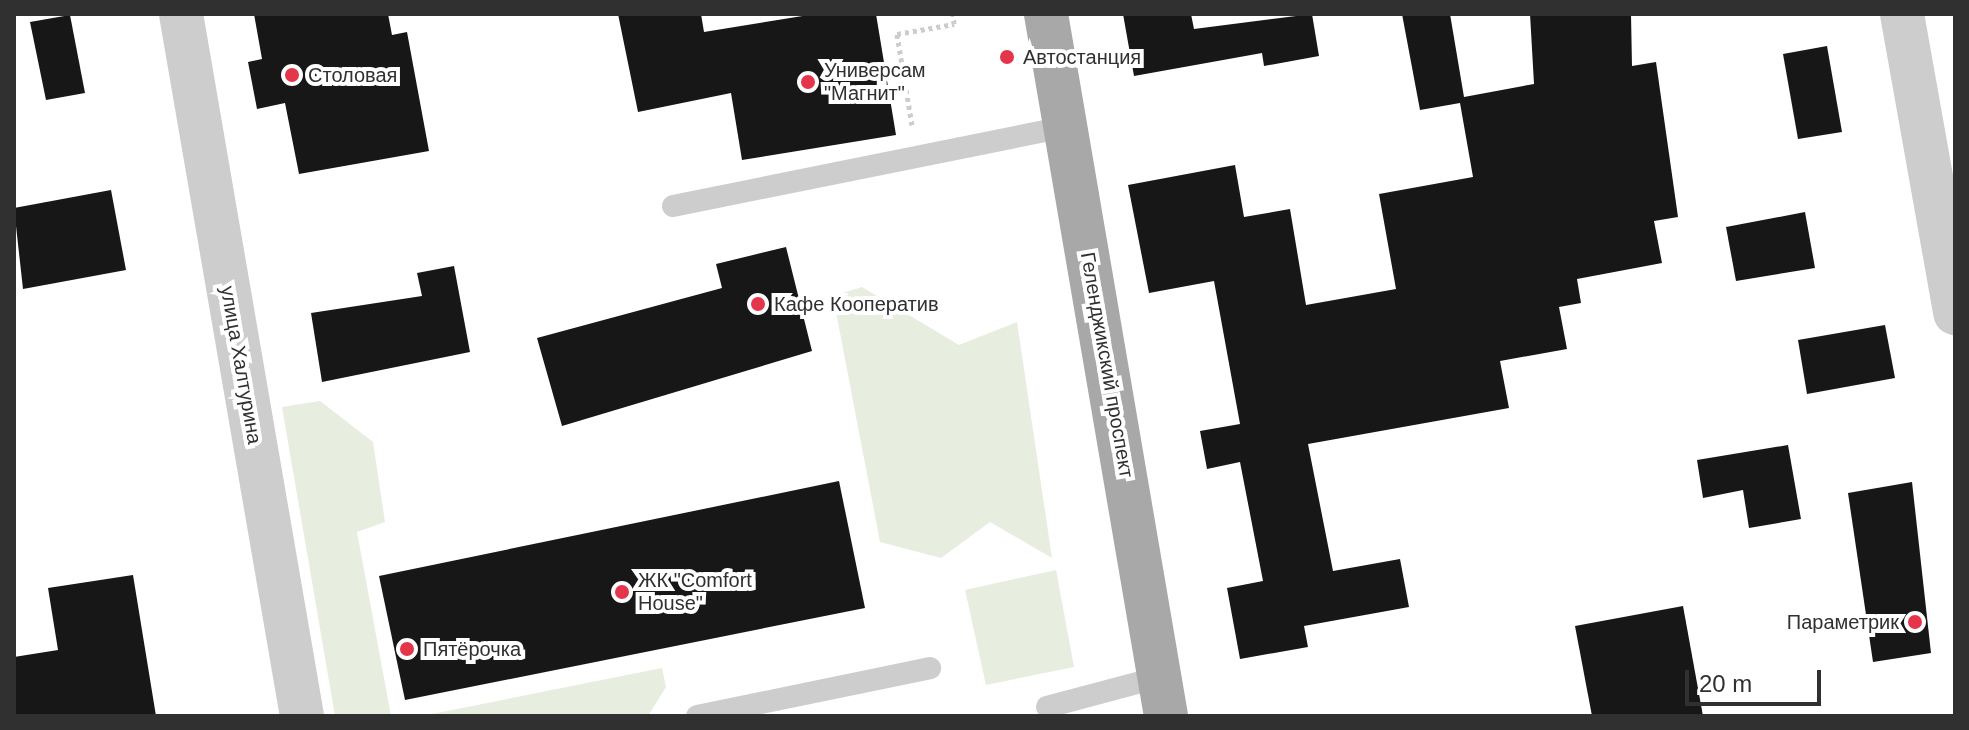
<!DOCTYPE html>
<meta charset="utf-8">
<style>
body{margin:0}
#map{position:relative;width:1969px;height:730px;overflow:hidden;background:#fff;font-family:Helvetica,sans-serif}
div>[style]{position:absolute}
.green>*{inset:0;background:#e7eddf}
.building>*{inset:0;background:#171717}
.path>*{height:5px;margin-top:-2.5px;transform-origin:0;background:repeating-linear-gradient(90deg,#cdcdcd 0 4px,transparent 0 8px)}
.service>*{height:22px;margin:-11px;padding:0 11px;transform-origin:11px;border-radius:11px;background:#cdcdcd}
.minor>*{height:44px;margin:-22px;padding:0 22px;transform-origin:22px;border-radius:22px;background:#cdcdcd}
.primary>*{height:44px;margin:-22px;padding:0 22px;transform-origin:22px;border-radius:22px;background:#a8a8a8}
.dots>*{width:22px;height:22px;translate:-50% -50%;box-sizing:border-box;border:4px solid #fff;border-radius:50%}
span{translate:-50% -50%;white-space:nowrap;text-align:center;line-height:1.15;-webkit-text-stroke:8px #fff;paint-order:stroke}
.poi-label{font-size:20px;color:#303030}
.left{translate:0 -50%;text-align:left}
.right{translate:-100% -50%;text-align:right}
.street-label{font-size:20px;color:#303030}
.frame{position:absolute;inset:0;border:16px solid #303030;pointer-events:none}
.scale{position:absolute;left:1685px;top:670px;width:136px;height:36px;box-sizing:border-box;border:4px solid #303030;border-top:0;padding-left:10px;font-size:24px;line-height:28px;white-space:nowrap;color:#303030;-webkit-text-stroke:6px #fff;paint-order:stroke}
</style>
<div id="map">
<div class="green">
<i style="clip-path:polygon(862px 287px,959px 345px,1017px 322px,1052px 558px,990px 522px,941px 558px,880px 542px,833px 296px)"></i>
<i style="clip-path:polygon(320px 401px,373px 442px,385px 522px,357px 532px,391px 716px,335px 716px,282px 407px)"></i>
<i style="clip-path:polygon(1056px 570px,1074px 667px,986px 685px,965px 590px)"></i>
<i style="clip-path:polygon(662px 668px,666px 687px,648px 716px,422px 716px)"></i>
</div>
<div class="building">
<i style="clip-path:polygon(254px 14px,388px 14px,392px 35px,407px 32px,429px 151px,299px 174px,285px 103px,257px 109px,248px 62px,262px 59px)"></i>
<i style="clip-path:polygon(618px 14px,701px 14px,704px 32px,815px 14px,876px 14px,896px 135px,742px 160px,731px 93px,638px 112px)"></i>
<i style="clip-path:polygon(1123px 14px,1191px 14px,1194px 29px,1312px 14px,1319px 56px,1264px 66px,1262px 53px,1134px 76px)"></i>
<i style="clip-path:polygon(1402px 14px,1450px 14px,1464px 97px,1534px 84px,1530px 14px,1631px 14px,1632px 66px,1656px 62px,1678px 217px,1654px 221px,1662px 263px,1577px 279px,1581px 303px,1559px 307px,1567px 349px,1500px 361px,1509px 408px,1308px 444px,1333px 571px,1400px 559px,1409px 607px,1304px 626px,1308px 647px,1240px 659px,1227px 588px,1263px 581px,1240px 462px,1207px 469px,1200px 431px,1240px 424px,1214px 281px,1149px 293px,1128px 185px,1235px 165px,1244px 217px,1290px 209px,1306px 305px,1396px 289px,1379px 194px,1473px 177px,1460px 103px,1420px 110px)"></i>
<i style="clip-path:polygon(70px 15px,85px 93px,46px 100px,30px 22px)"></i>
<i style="clip-path:polygon(1827px 46px,1842px 132px,1798px 139px,1783px 54px)"></i>
<i style="clip-path:polygon(111px 190px,126px 270px,23px 289px,14px 208px)"></i>
<i style="clip-path:polygon(1805px 212px,1815px 268px,1736px 281px,1726px 227px)"></i>
<i style="clip-path:polygon(786px 247px,812px 351px,562px 426px,537px 338px,722px 288px,716px 264px)"></i>
<i style="clip-path:polygon(454px 266px,470px 352px,322px 382px,311px 313px,422px 296px,417px 273px)"></i>
<i style="clip-path:polygon(1885px 325px,1895px 378px,1807px 394px,1798px 340px)"></i>
<i style="clip-path:polygon(1788px 445px,1801px 519px,1749px 528px,1743px 490px,1703px 498px,1697px 460px)"></i>
<i style="clip-path:polygon(839px 481px,865px 608px,405px 700px,379px 576px)"></i>
<i style="clip-path:polygon(1912px 482px,1931px 653px,1873px 662px,1848px 493px)"></i>
<i style="clip-path:polygon(133px 575px,156px 716px,14px 716px,14px 657px,58px 650px,48px 588px)"></i>
<i style="clip-path:polygon(1683px 606px,1703px 716px,1592px 716px,1575px 626px)"></i>
</div>
<div class="path">
<i style="left:912px;top:125px;width:92px;rotate:-99.4deg"></i>
<i style="left:897px;top:34px;width:58px;rotate:-10deg"></i>
<i style="left:954px;top:24px;width:10px;rotate:-96deg"></i>
</div>
<div class="service">
<i style="left:673px;top:206px;width:401px;rotate:-11.4deg"></i>
<i style="left:1047px;top:707px;width:117px;rotate:-14.9deg"></i>
<i style="left:697px;top:716px;width:238px;rotate:-11.6deg"></i>
</div>
<div class="minor">
<i style="left:181px;top:14px;width:712px;rotate:80.22deg"></i>
<i style="left:1902px;top:14px;width:304px;rotate:79.9deg"></i>
</div>
<div class="primary">
<i style="left:1046px;top:14px;width:712px;rotate:80.3deg"></i>
</div>
<div class="dots">
<i style="left:1007px;top:57px;background:#e4354a"></i>
<i style="left:292px;top:75px;background:#e4354a"></i>
<i style="left:808px;top:82px;background:#e4354a"></i>
<i style="left:758px;top:304px;background:#e4354a"></i>
<i style="left:622px;top:592px;background:#e4354a"></i>
<i style="left:1915px;top:622px;background:#e4354a"></i>
<i style="left:407px;top:649px;background:#e4354a"></i>
</div>
<div class="poi-label">
<span class="left" style="left:1023px;top:57px">Автостанция</span>
<span class="left" style="left:824px;top:82px">Универсам<br>"Магнит"</span>
<span class="left" style="left:308px;top:75px">Столовая</span>
<span class="left" style="left:774px;top:304px">Кафе Кооператив</span>
<span class="left" style="left:638px;top:592px">ЖК "Comfort<br>House"</span>
<span class="right" style="left:1899px;top:622px">Параметрик</span>
<span class="left" style="left:423px;top:649px">Пятёрочка</span>
</div>
<div class="street-label">
<span style="left:241px;top:365px;rotate:80deg">улица Халтурина</span>
<span style="left:1107px;top:365px;rotate:80deg">Геленджикский проспект</span>
</div>
<div class="frame"></div>
<div class="scale">20 m</div>
</div>
